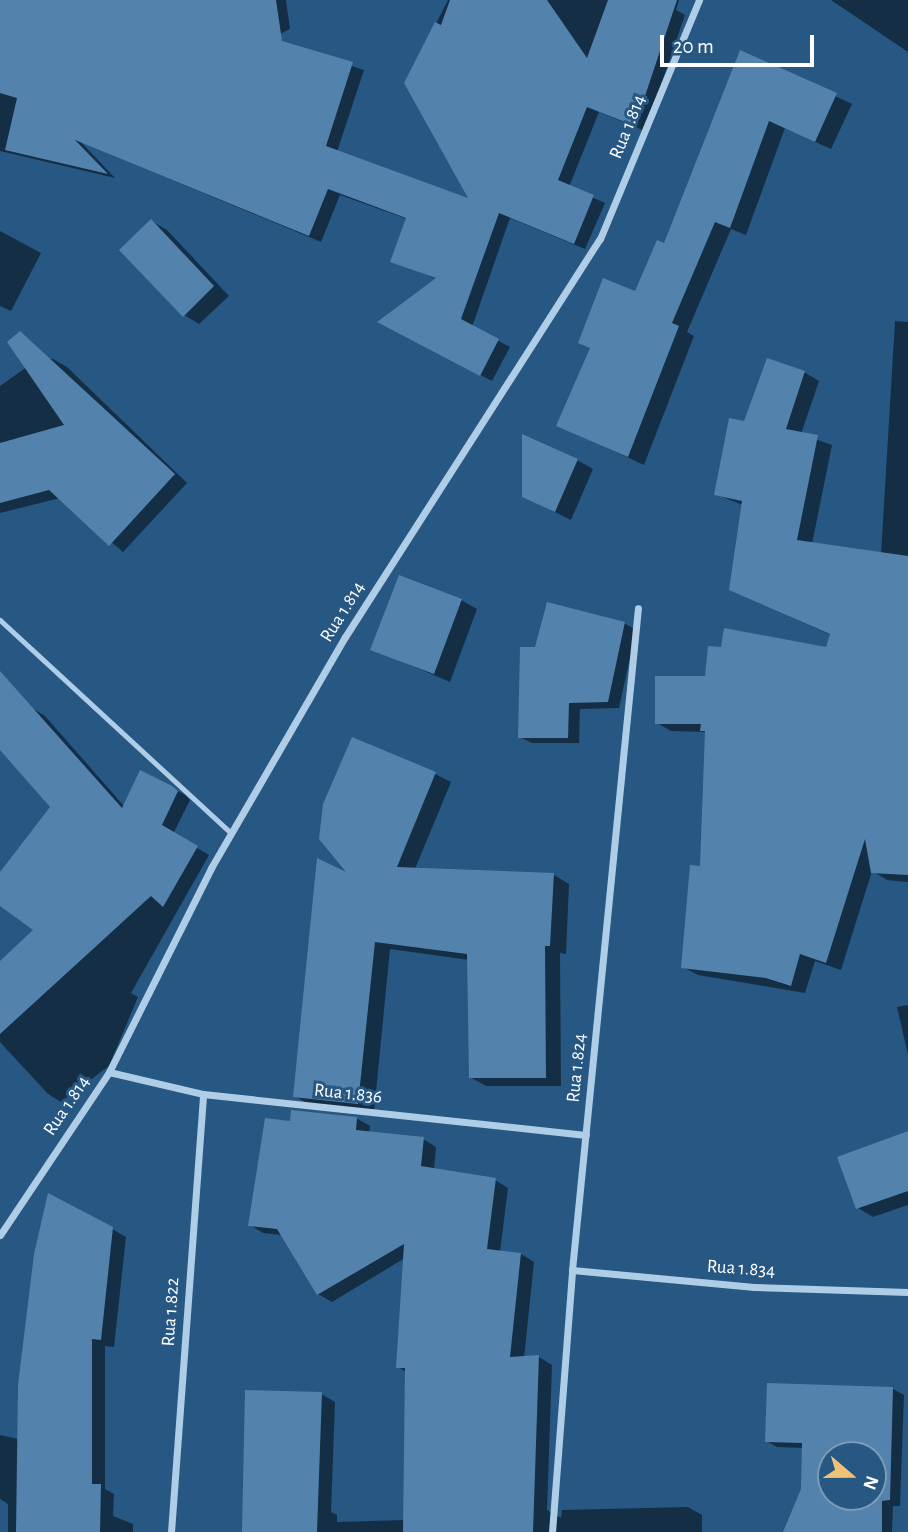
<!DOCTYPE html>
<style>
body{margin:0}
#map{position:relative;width:908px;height:1532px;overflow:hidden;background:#275783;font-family:"Alegreya Sans",sans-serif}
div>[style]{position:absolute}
.shadow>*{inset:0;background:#0007}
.building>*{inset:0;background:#5383ad}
.service>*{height:5px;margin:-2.5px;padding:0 2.5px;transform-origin:2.5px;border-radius:2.5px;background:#b0cde7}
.minor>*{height:7px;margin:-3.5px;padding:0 3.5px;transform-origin:3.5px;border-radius:3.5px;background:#b0cde7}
span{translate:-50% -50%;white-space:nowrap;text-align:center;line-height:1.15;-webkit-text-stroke:6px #275783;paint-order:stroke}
.street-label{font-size:19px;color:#fff}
.north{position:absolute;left:817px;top:1441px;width:70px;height:70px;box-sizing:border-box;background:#275783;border:2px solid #7d9ab5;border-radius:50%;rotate:110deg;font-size:19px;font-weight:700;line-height:28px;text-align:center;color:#fff}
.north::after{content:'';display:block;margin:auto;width:24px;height:32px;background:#f0c275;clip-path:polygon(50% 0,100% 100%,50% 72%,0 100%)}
.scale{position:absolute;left:660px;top:35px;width:154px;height:32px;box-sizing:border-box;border:4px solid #fff;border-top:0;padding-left:9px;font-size:21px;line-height:24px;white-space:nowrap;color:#fff;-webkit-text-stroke:5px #275783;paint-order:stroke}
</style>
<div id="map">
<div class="shadow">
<i style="clip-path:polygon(0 0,286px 0,290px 29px,270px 39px,364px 70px,337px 152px,472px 202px,406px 83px,448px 0,679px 0,676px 10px,685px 15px,645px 131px,599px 112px,569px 187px,605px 203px,585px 249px,510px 218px,472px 327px,510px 347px,492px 381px,391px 328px,437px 279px,392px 261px,407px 219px,340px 195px,321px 242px,81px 142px,115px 178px,0 151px)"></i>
<i style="clip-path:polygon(831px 0,908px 0,908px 52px)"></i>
<i style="clip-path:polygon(741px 52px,852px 104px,831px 149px,785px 128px,746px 235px,731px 229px,687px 332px,694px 336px,644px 465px,558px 425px,665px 245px)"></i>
<i style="clip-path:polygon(151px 221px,167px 230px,229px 296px,199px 324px,184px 315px)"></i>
<i style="clip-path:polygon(0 231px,41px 253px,11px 311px,0 306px)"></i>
<i style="clip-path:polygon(895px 321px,908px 322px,908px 882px,887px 880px,872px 871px,841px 970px,815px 961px,805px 993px,698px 975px,683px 967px,702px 868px,707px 732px,671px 731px,657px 723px,707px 678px,827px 649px,831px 635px,746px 597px,743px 505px,715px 494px,745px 423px,804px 372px,819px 381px,801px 434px,832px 445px,812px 544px,881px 554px)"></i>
<i style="clip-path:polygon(38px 359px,53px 359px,67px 367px,187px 483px,123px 552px,60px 498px,0 513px,0 386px)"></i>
<i style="clip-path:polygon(577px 460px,593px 469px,571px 520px,523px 496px)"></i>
<i style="clip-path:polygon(461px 600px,477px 609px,450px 682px,373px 649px)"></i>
<i style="clip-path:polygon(624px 623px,636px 630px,619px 708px,580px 709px,579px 743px,532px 743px,520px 737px,536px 649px)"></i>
<i style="clip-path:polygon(32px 708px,45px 716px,124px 806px,171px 787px,185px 795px,190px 800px,173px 834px,209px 855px,131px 993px,138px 997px,109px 1066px,61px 1102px,48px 1094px,0 1042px,0 963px,36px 930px,0 904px,0 876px,52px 807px,0 747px,0 736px)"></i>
<i style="clip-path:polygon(435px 774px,451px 782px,415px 869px,554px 875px,569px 884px,566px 954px,560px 953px,561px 1086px,486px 1086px,470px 1077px,469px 960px,390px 949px,374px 1112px,310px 1105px,295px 1096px,353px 877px)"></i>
<i style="clip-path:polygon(908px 1005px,908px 1055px,897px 1007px)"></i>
<i style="clip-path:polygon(356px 1118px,370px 1126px,369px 1134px,423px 1139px,436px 1147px,434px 1170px,495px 1180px,508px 1188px,500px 1252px,521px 1254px,534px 1262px,524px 1358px,539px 1357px,552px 1365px,547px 1510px,561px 1518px,562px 1510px,688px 1507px,702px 1515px,702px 1532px,243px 1532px,321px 1394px,335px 1402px,331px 1512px,337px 1515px,337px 1522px,405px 1520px,406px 1372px,398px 1367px,405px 1258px,332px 1302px,318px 1294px,282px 1235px,263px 1233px,250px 1225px,292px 1123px)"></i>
<i style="clip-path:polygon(908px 1136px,908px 1205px,873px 1217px,858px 1208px)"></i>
<i style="clip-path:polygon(112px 1229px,126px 1237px,114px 1347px,105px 1346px,105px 1489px,114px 1494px,113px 1516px,133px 1524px,133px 1532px,8px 1532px,8px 1504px,0 1499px,0 1435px,19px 1439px)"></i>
<i style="clip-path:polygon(evenodd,768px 1385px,893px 1389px,904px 1395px,900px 1506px,893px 1506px,892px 1532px,785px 1532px,803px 1490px,804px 1448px,777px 1447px,766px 1441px,768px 1385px,831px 1455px,873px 1455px,873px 1497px,831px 1497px,831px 1455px)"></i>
</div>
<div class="building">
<i style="clip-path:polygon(0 0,276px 0,282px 41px,353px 62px,326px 146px,468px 198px,404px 83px,435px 22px,441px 25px,450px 0,547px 0,587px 58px,608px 0,677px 0,635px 126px,587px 107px,558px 180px,594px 195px,574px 244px,499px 213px,461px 319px,499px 339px,480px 376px,377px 322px,436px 278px,390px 262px,406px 218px,328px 189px,309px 236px,75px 140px,108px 174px,5px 150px,17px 98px,0 93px)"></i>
<i style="clip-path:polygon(740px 50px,837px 93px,815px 142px,769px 121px,730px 228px,715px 222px,672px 323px,679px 326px,628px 457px,556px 426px,590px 348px,578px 343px,603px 278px,635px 291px,657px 240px,664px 243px)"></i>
<i style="clip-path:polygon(151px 219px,214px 286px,183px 317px,119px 250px)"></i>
<i style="clip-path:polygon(20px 331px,175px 474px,109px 546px,49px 490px,0 503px,0 443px,64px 425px,7px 342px)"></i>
<i style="clip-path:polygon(767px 358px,805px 371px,786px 429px,818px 435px,797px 540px,908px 556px,908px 875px,871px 873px,865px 839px,826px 963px,800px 954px,791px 986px,766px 978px,681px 968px,690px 865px,700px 866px,705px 731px,700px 731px,701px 724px,655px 724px,655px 676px,705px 676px,708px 646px,721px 647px,724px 628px,826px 647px,830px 634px,729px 590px,742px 501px,714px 495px,729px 418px,744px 421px)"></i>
<i style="clip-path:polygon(522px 434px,578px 459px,555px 512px,522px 497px)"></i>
<i style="clip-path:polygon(399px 575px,462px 599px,434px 674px,370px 650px)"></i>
<i style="clip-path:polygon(547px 602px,625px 622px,608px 702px,569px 703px,568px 738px,518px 738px,520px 647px,535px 647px)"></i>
<i style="clip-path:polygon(0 671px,122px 808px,140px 770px,172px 786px,178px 791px,162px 825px,198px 846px,163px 907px,151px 896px,0 1034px,0 961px,33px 930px,0 906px,0 872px,50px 807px,0 750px)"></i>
<i style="clip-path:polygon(352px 737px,436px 772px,397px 867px,554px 873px,550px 946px,545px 946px,546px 1078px,469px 1078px,467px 954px,375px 942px,358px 1104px,293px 1097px,317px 858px,346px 872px,319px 839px,323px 804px)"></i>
<i style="clip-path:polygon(291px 1110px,357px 1117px,356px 1130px,424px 1137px,421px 1166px,496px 1178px,487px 1249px,521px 1253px,510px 1357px,539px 1355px,533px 1532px,403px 1532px,405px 1368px,396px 1368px,404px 1244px,317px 1295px,277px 1229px,248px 1226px,265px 1118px,290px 1121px)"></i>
<i style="clip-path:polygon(908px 1131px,908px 1191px,856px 1209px,837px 1157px)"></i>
<i style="clip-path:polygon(48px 1193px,113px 1227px,101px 1340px,92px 1339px,92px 1484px,101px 1484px,100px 1532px,16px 1532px,18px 1385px,34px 1254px)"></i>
<i style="clip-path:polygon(evenodd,767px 1383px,893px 1387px,890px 1500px,882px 1501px,882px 1532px,783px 1532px,801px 1489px,802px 1443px,765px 1442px,767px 1383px,831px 1455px,873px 1455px,873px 1497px,831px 1497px,831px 1455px)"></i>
<i style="clip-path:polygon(245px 1390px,322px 1392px,317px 1532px,242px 1532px)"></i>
</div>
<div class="service">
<i style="left:0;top:620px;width:314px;rotate:42.7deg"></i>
</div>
<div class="minor">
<i style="left:109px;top:1072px;width:97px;rotate:13.2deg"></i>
<i style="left:203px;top:1094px;width:385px;rotate:6.1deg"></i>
<i style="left:0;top:1235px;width:196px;rotate:-56.2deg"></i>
<i style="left:109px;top:1072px;width:228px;rotate:-63.4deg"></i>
<i style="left:211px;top:868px;width:267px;rotate:-59.9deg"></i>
<i style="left:345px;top:637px;width:473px;rotate:-57.4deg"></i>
<i style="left:600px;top:239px;width:259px;rotate:-67.5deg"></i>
<i style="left:572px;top:1270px;width:183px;rotate:5.3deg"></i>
<i style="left:754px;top:1287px;width:154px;rotate:1.9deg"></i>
<i style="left:171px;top:1532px;width:439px;rotate:-85.8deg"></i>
<i style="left:552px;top:1532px;width:263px;rotate:-85.6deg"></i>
<i style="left:572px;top:1270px;width:665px;rotate:-84.31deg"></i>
</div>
<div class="street-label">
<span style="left:628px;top:127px;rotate:-68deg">Rua 1.814</span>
<span style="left:343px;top:612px;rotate:-58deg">Rua 1.814</span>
<span style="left:577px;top:1068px;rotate:-84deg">Rua 1.824</span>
<span style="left:348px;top:1094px;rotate:6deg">Rua 1.836</span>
<span style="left:67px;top:1106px;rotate:-56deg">Rua 1.814</span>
<span style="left:741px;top:1269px;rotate:4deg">Rua 1.834</span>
<span style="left:171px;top:1312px;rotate:-86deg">Rua 1.822</span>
</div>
<div class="north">N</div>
<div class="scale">20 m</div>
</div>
